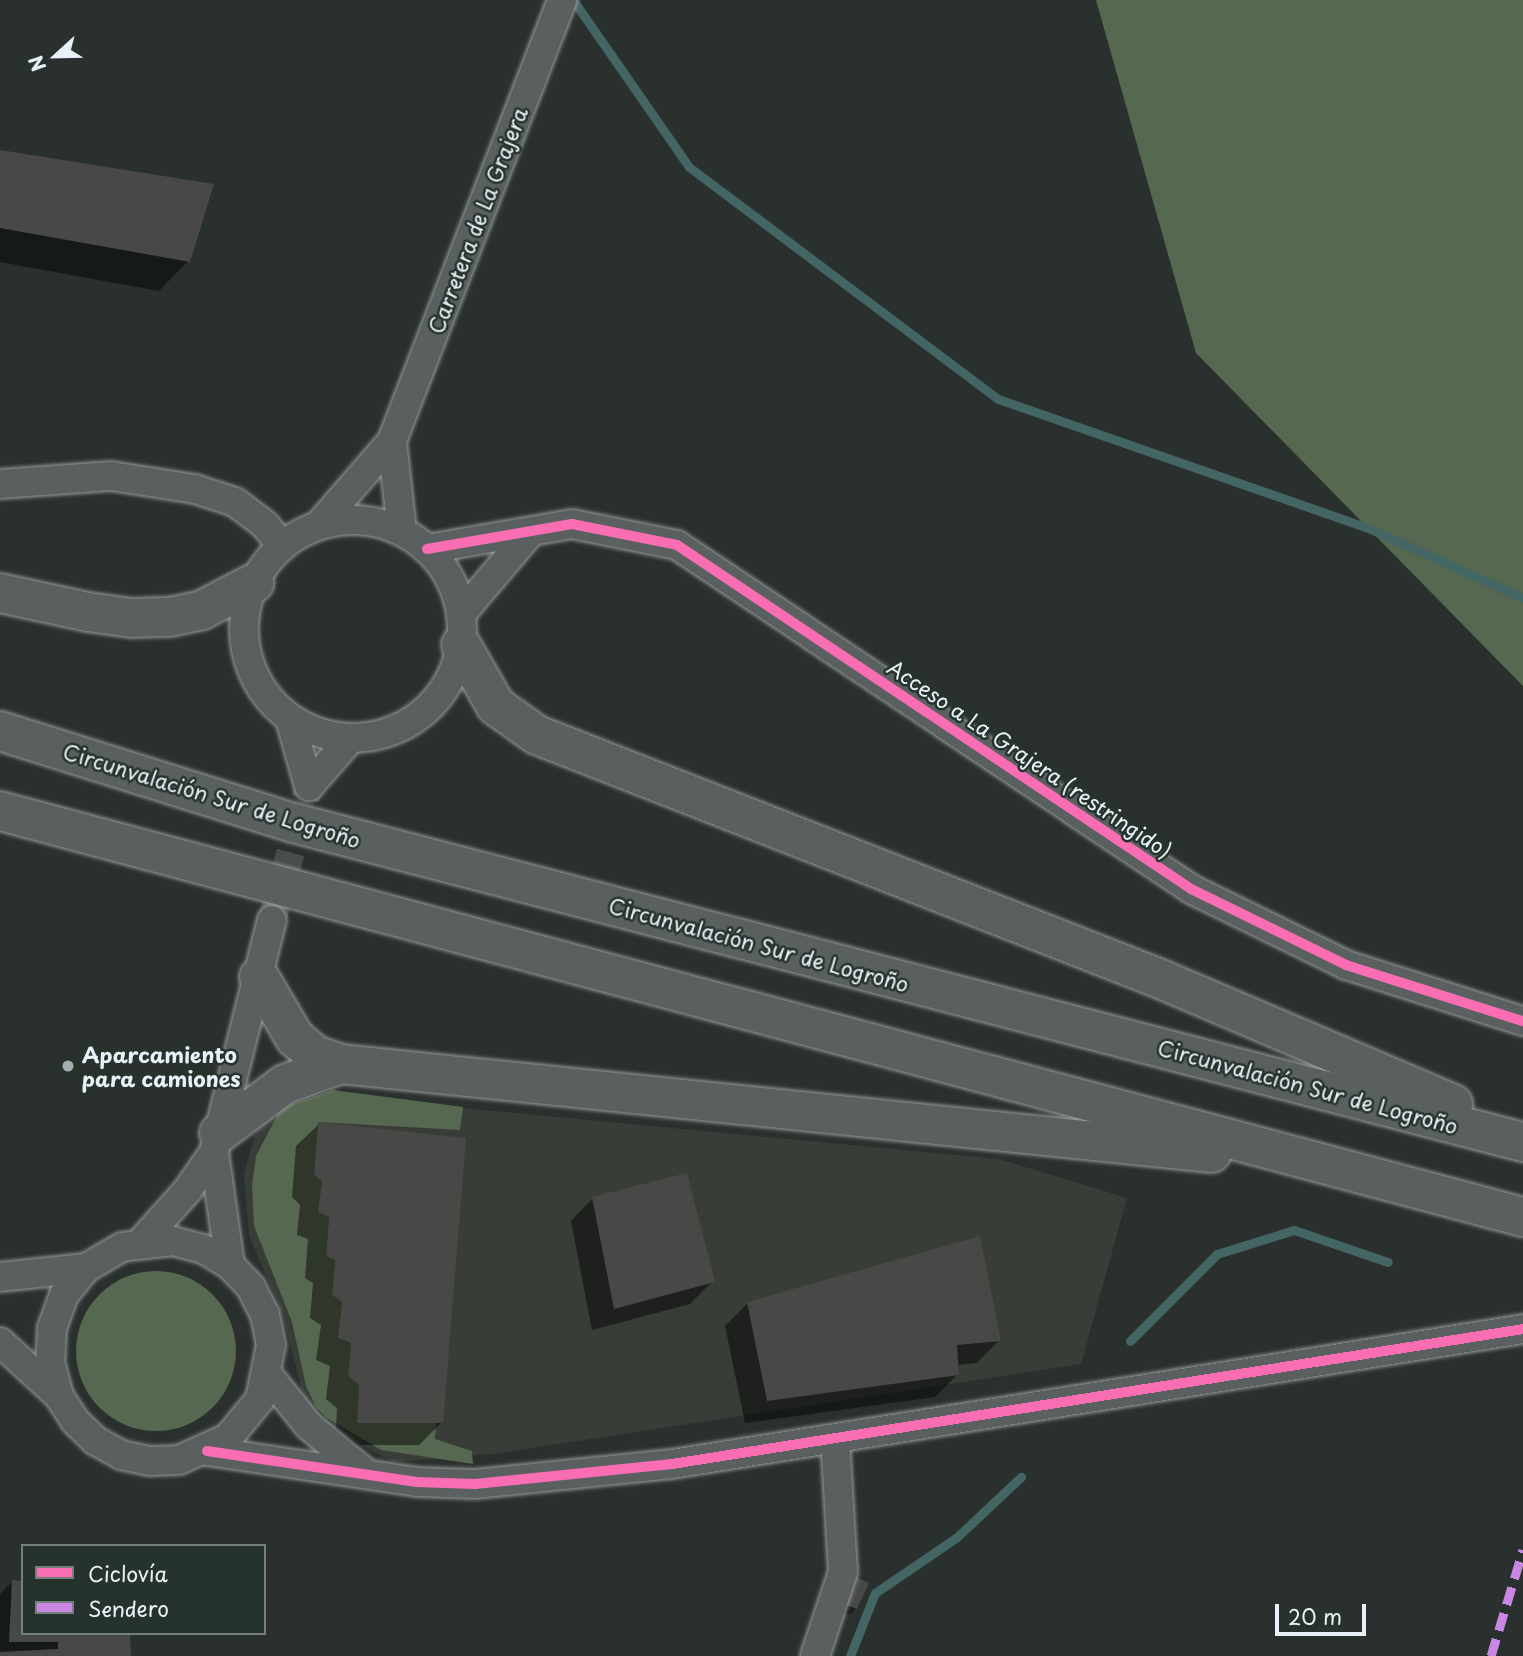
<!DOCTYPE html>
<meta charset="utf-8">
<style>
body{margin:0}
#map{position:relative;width:1523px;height:1656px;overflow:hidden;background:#29302d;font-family:"Playpen Sans",sans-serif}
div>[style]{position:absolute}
.built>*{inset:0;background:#383d37}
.green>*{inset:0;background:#56684f}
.round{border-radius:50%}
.shadow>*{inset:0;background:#0007}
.stream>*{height:9px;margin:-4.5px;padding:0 4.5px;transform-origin:4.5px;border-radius:4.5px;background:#436563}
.building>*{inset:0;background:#484946}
.minor-tunnel>*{height:28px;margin-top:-14px;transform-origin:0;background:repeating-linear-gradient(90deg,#464d4b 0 28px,transparent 0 42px)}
.roads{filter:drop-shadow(0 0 2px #959a9a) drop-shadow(0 0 2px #959a9a)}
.minor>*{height:28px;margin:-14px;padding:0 14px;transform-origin:14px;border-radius:14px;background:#5a6060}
.minor>.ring{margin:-14px;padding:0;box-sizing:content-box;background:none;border:28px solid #5a6060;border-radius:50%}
.motorway>*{height:38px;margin:-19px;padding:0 19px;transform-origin:19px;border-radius:19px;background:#5a6060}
.quiet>*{height:9px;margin-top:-4.5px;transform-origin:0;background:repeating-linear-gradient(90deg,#c787e3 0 18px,transparent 0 27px)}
.cycleway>*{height:10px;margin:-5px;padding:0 5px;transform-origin:5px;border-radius:5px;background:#f96db3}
.dots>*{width:19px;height:19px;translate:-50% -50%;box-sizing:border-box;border:4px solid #26332d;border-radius:50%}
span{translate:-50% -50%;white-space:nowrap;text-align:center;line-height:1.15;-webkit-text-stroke:5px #26332d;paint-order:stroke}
.street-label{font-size:21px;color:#e8f1f8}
.poi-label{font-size:21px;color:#e8f1f8;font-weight:700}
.left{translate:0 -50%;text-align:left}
.legend{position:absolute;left:21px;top:1544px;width:245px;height:91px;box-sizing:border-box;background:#26332d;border:2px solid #747f7e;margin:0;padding:9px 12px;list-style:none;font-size:21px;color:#e8f1f8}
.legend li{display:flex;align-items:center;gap:14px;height:35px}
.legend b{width:35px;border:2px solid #747f7e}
.north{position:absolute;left:21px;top:21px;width:70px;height:70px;-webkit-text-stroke:5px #26332d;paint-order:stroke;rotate:248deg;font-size:19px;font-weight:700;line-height:28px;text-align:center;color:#e8f1f8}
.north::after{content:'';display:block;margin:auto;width:24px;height:32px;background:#e8f1f8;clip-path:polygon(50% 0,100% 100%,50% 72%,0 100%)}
.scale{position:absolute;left:1275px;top:1604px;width:91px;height:32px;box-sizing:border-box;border:4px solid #e8f1f8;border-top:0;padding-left:9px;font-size:21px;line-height:24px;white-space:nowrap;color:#e8f1f8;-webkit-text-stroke:5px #26332d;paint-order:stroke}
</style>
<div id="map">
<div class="built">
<i style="clip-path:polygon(304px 1093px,999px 1159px,1127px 1198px,1081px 1364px,493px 1454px,394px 1462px,334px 1431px,304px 1400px,283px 1315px,249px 1236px,244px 1174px,256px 1130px,275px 1105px)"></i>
</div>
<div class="green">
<i style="clip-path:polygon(1096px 0,1523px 0,1523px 686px,1196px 353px)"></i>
<i style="clip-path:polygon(333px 1090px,463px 1107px,460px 1130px,318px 1122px,314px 1174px,322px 1182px,319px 1212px,329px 1217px,326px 1256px,335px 1260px,332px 1295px,342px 1302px,338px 1338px,351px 1343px,348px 1376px,359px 1385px,357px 1423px,436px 1423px,435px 1439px,472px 1451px,473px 1464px,381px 1450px,327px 1418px,316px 1407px,306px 1386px,292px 1322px,254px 1226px,252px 1185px,256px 1156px,281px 1108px)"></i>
<i class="round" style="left:76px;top:1271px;width:160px;height:160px"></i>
</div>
<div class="shadow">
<i style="clip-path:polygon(0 152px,188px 261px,159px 291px,0 262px)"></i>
<i style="clip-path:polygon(319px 1124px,442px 1422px,419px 1445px,335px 1445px,337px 1408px,326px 1399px,330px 1366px,316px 1360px,321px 1325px,310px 1318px,313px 1283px,305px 1278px,308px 1239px,297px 1235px,300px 1205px,292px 1197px,296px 1146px)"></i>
<i style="clip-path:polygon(593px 1198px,713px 1281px,690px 1304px,592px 1330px,571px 1221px)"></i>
<i style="clip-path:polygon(748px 1303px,999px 1340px,977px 1363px,957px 1365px,957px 1375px,935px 1397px,745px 1423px,725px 1326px)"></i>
<i style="clip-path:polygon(12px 1582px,23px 1633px,129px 1656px,0 1656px,0 1594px)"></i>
<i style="clip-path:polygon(845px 1584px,856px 1608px,849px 1615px,834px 1609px)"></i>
</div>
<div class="stream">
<i style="left:573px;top:0;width:203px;rotate:55.2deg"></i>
<i style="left:689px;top:167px;width:386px;rotate:36.9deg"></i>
<i style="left:998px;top:399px;width:392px;rotate:19.2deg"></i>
<i style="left:1368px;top:528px;width:170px;rotate:24.3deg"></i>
<i style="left:1130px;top:1341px;width:123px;rotate:-45deg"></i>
<i style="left:1217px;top:1254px;width:81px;rotate:-17.3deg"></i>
<i style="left:1294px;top:1230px;width:99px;rotate:18.8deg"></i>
<i style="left:850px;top:1656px;width:68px;rotate:-68.4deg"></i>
<i style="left:875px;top:1593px;width:99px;rotate:-34.3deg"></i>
<i style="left:957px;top:1537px;width:88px;rotate:-43.2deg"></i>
</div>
<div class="building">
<i style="clip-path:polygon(0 150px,214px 184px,190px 262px,0 228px)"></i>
<i style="clip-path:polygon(318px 1122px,466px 1138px,443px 1423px,357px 1423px,359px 1385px,348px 1376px,351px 1343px,338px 1338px,342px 1302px,332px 1295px,335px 1260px,326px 1256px,329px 1217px,318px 1212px,322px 1182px,314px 1174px)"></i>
<i style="clip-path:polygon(687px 1173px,715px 1282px,614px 1309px,592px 1197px)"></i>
<i style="clip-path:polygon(980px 1236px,1001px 1341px,957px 1345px,959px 1375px,767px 1401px,747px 1302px)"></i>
<i style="clip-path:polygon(851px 1575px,869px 1583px,857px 1609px,839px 1602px)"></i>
<i style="clip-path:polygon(12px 1580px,23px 1581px,23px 1633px,130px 1633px,131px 1656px,0 1656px,0 1652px,58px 1649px,58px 1642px,9px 1642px)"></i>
</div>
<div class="minor-tunnel">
<i style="left:272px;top:920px;width:139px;rotate:-74.6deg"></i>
</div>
<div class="roads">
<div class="minor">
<i style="left:392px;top:441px;width:91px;rotate:83.7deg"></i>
<i style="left:0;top:484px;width:111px;rotate:-4.1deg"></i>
<i style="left:111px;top:476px;width:85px;rotate:8.8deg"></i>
<i style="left:195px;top:489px;width:42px;rotate:18deg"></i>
<i style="left:235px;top:502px;width:38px;rotate:37deg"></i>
<i style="left:265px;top:525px;width:26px;rotate:50deg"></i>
<i class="ring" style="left:244px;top:520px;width:190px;height:190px"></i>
<i style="left:320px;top:524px;width:110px;rotate:-49.1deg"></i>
<i style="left:392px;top:441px;width:473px;rotate:-68.9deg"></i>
<i style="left:427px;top:549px;width:147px;rotate:-9.8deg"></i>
<i style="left:572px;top:524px;width:107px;rotate:11.3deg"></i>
<i style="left:677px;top:545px;width:618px;rotate:33.79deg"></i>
<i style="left:1191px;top:889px;width:173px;rotate:26.1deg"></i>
<i style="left:1346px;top:965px;width:186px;rotate:17.6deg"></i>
<i style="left:461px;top:614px;width:104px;rotate:-49.7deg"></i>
<i style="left:290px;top:719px;width:70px;rotate:74.2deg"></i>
<i style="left:309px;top:786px;width:64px;rotate:-48.8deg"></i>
<i style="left:214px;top:1152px;width:114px;rotate:81.9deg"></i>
<i style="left:142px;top:1241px;width:67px;rotate:-48deg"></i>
<i style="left:187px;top:1191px;width:47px;rotate:-55.3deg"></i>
<i style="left:214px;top:1152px;width:239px;rotate:-76deg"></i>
<i style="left:0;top:1277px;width:86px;rotate:-6deg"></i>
<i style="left:0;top:1342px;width:80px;rotate:42.5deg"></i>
<i style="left:59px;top:1396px;width:30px;rotate:57deg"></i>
<i style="left:75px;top:1421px;width:29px;rotate:44deg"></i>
<i style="left:96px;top:1441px;width:29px;rotate:29deg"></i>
<i style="left:121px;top:1455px;width:30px;rotate:12deg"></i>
<i style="left:150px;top:1461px;width:29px;rotate:-2deg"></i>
<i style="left:179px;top:1460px;width:54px;rotate:-24.2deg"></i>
<i style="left:228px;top:1438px;width:50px;rotate:-50.6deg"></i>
<i style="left:260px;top:1399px;width:55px;rotate:-78.5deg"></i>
<i style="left:271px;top:1345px;width:31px;rotate:-101deg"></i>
<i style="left:265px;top:1315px;width:31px;rotate:-117deg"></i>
<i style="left:251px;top:1287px;width:30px;rotate:-134deg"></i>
<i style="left:230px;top:1265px;width:31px;rotate:-149deg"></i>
<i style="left:203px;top:1249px;width:31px;rotate:-165deg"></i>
<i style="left:173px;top:1241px;width:51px;rotate:173.3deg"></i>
<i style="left:122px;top:1247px;width:42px;rotate:149.7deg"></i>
<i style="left:86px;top:1268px;width:35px;rotate:129deg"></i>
<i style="left:64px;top:1295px;width:35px;rotate:110deg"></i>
<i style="left:52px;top:1328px;width:34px;rotate:93deg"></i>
<i style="left:50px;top:1362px;width:35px;rotate:75deg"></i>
<i style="left:268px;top:1375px;width:65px;rotate:51.2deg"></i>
<i style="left:309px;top:1426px;width:69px;rotate:39.7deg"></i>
<i style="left:207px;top:1451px;width:212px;rotate:8.4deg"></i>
<i style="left:417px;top:1482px;width:58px;rotate:2deg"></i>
<i style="left:475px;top:1484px;width:198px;rotate:-5.8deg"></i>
<i style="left:672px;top:1464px;width:862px;rotate:-9.01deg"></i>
<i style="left:815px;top:1656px;width:89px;rotate:-71.6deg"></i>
<i style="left:843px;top:1572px;width:134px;rotate:-93.4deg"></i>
</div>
<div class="motorway">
<i style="left:0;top:593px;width:90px;rotate:12.2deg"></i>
<i style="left:88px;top:612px;width:44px;rotate:7.8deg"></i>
<i style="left:132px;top:618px;width:38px;rotate:-2deg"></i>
<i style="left:170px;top:617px;width:33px;rotate:-12deg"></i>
<i style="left:202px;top:610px;width:59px;rotate:-27.4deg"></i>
<i style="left:461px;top:645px;width:70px;rotate:60.2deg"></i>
<i style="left:496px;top:706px;width:50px;rotate:35.3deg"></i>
<i style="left:537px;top:735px;width:667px;rotate:21.37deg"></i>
<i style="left:1158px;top:978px;width:321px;rotate:23.1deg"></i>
<i style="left:0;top:731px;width:308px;rotate:17.4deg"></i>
<i style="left:294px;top:823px;width:1270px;rotate:14.55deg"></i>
<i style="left:0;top:811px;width:1576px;rotate:14.93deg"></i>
<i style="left:259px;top:977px;width:71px;rotate:59.5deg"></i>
<i style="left:295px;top:1038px;width:26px;rotate:40deg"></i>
<i style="left:315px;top:1055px;width:28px;rotate:19deg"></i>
<i style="left:341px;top:1064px;width:875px;rotate:5.84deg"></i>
<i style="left:219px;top:1133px;width:82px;rotate:-36.6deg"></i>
<i style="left:285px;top:1084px;width:59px;rotate:-19.7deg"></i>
</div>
</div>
<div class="quiet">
<i style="left:1491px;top:1656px;width:111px;rotate:-73.2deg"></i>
</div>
<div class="cycleway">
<i style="left:427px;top:549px;width:147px;rotate:-9.8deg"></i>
<i style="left:572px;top:524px;width:107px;rotate:11.3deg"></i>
<i style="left:677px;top:545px;width:618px;rotate:33.79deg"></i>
<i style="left:1191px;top:889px;width:173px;rotate:26.1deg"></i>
<i style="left:1346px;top:965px;width:186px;rotate:17.6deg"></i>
<i style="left:207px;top:1451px;width:212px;rotate:8.4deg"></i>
<i style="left:417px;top:1482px;width:58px;rotate:2deg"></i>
<i style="left:475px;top:1484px;width:198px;rotate:-5.8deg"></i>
<i style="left:672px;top:1464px;width:862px;rotate:-9.01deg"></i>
</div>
<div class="dots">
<i style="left:68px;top:1066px;background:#a5adb1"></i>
</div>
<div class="street-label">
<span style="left:477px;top:220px;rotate:-69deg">Carretera de La Grajera</span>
<span style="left:1030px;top:758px;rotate:34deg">Acceso a La Grajera (restringido)</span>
<span style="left:212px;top:795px;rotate:17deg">Circunvalación Sur de Logroño</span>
<span style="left:759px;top:944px;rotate:15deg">Circunvalación Sur de Logroño</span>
<span style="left:1308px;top:1086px;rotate:15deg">Circunvalación Sur de Logroño</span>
</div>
<div class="poi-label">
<span class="left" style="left:82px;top:1066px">Aparcamiento<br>para camiones</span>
</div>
<ul class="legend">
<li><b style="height:9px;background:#f96db3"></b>Ciclovía</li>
<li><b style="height:9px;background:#c787e3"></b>Sendero</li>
</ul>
<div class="north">N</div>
<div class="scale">20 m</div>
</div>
